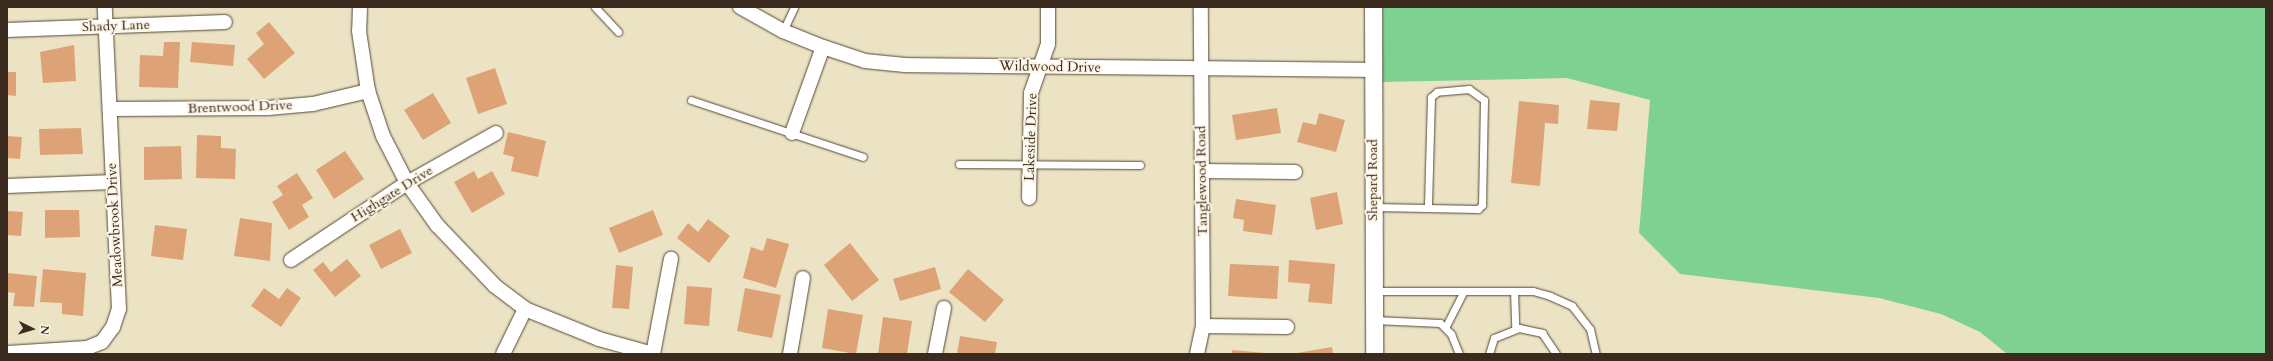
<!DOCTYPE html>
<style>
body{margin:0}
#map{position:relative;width:2273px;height:361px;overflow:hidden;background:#ebe3c3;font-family:Cardo,serif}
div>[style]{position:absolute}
.green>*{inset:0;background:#7fd192}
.building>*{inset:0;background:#dda376}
.roads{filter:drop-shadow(0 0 1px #554637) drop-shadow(0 0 1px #554637)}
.service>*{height:7px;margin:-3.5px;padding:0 3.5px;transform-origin:3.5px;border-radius:3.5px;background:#fff}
.minor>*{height:14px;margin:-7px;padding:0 7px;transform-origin:7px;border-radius:7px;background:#fff}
.tertiary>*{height:17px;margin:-8.5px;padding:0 8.5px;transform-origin:8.5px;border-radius:8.5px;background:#fff}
span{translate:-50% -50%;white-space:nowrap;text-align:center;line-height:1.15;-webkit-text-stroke:4px #fcf5e5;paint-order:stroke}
.street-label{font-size:14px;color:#3b2a1e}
.frame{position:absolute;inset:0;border:8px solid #3b2a1e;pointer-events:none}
.north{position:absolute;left:12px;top:309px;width:40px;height:40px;-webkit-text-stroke:3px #fcf5e5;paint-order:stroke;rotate:95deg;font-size:11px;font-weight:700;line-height:16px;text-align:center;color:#3b2a1e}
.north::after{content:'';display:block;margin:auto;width:14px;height:18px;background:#3b2a1e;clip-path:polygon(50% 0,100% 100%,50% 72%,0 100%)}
</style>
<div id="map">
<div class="green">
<i style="clip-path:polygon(1383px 7px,2266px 7px,2266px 354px,2007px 354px,1980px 332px,1941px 314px,1879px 298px,1680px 274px,1639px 233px,1650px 100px,1567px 78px,1382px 82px)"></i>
</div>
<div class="building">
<i style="clip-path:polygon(269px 22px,295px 53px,264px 79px,247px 59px,264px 44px,256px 33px)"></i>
<i style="clip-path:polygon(164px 42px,180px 42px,178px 88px,139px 87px,140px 55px,163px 56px)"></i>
<i style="clip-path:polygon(192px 42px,235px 45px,233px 66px,190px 62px)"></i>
<i style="clip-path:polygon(74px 45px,76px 81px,43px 83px,40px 52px)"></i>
<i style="clip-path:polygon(495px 68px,507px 104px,478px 114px,466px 78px)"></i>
<i style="clip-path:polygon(7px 72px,16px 72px,16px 96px,7px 95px)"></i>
<i style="clip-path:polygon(433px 93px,451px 123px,423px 140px,404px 110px)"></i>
<i style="clip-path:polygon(1590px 100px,1620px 103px,1617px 131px,1587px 129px)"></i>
<i style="clip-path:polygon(1519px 101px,1559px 105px,1558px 124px,1545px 123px,1540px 186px,1511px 183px)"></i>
<i style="clip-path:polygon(1277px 108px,1281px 133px,1236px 140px,1232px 115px)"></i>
<i style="clip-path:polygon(1319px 113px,1345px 120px,1336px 152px,1297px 142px,1303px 122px,1316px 125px)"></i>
<i style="clip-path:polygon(81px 128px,83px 154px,40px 155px,39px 129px)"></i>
<i style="clip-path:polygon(508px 132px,546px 141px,538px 177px,511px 171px,514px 157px,503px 154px)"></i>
<i style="clip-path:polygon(197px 135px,221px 136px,221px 148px,236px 149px,235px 179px,196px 178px)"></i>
<i style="clip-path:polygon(7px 136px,22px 137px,20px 159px,7px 158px)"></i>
<i style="clip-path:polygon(181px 146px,182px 179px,144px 180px,144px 147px)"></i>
<i style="clip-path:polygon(345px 151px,364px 179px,334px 199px,316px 170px)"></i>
<i style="clip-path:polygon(474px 171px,478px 179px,492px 171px,505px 194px,472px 213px,454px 182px)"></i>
<i style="clip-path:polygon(297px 173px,313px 198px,302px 205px,309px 217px,289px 230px,272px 202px,283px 195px,277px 186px)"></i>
<i style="clip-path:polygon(1337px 192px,1343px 224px,1316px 230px,1310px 198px)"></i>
<i style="clip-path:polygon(1236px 199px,1276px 205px,1272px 235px,1243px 231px,1244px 220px,1233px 218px)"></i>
<i style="clip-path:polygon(45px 210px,79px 210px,80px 237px,45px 238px)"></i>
<i style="clip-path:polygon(653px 210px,663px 235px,619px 253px,609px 228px)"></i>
<i style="clip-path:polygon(7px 211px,23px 212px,21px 236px,7px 235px)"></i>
<i style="clip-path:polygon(240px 218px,272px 223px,270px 261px,234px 256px)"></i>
<i style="clip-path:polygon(708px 219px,730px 236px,709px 263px,677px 238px,688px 223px,698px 232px)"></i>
<i style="clip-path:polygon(155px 225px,187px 229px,183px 260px,151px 256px)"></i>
<i style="clip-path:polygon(400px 229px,412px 253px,381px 269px,369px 245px)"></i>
<i style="clip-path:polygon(767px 238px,789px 244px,776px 288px,743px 278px,751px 247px,763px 251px)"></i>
<i style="clip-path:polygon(850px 243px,879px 280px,852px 301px,824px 265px)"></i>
<i style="clip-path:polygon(347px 259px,361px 276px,335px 297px,313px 270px,323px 262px,331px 272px)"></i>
<i style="clip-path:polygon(1289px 260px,1335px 264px,1332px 304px,1308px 302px,1310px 284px,1288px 282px)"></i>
<i style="clip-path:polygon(1230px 264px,1279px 266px,1277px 299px,1228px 296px)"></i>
<i style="clip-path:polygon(616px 265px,633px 267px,629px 309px,612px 308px)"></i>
<i style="clip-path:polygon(935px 267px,941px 289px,900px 301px,893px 279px)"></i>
<i style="clip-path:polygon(43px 269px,86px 273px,83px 316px,62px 314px,62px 303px,40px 302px)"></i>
<i style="clip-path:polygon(968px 269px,1004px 300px,985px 322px,949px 292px)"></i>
<i style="clip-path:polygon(7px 273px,37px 276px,34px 307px,13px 306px,15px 293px,7px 292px)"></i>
<i style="clip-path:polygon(687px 286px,712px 288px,709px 326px,684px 324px)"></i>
<i style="clip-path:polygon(264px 288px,279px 299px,287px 288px,301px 298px,281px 327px,251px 306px)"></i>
<i style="clip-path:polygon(745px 288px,781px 295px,772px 338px,737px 331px)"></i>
<i style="clip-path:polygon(828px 309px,863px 315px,856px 354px,822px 348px)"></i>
<i style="clip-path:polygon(883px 317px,912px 321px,907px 354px,878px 354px)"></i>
<i style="clip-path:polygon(960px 336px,997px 342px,995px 354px,957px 354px)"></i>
<i style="clip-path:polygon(1332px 347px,1333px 354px,1297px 354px,1297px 353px)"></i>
<i style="clip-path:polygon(1232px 350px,1265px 353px,1265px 354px,1232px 354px)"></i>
</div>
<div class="roads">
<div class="service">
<i style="left:595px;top:7px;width:34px;rotate:47deg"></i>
<i style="left:783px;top:31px;width:26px;rotate:-65deg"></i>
<i style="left:691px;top:100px;width:181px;rotate:18.3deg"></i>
<i style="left:959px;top:164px;width:181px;rotate:0.3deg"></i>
<i style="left:1374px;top:207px;width:104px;rotate:1.1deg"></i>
<i style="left:1478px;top:209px;width:6px;rotate:-45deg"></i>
<i style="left:1482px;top:205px;width:105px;rotate:-88.9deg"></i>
<i style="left:1484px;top:100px;width:19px;rotate:-144deg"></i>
<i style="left:1469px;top:89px;width:32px;rotate:175deg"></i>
<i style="left:1437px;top:92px;width:8px;rotate:140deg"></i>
<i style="left:1431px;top:97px;width:109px;rotate:91.6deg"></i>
<i style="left:1374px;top:291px;width:159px"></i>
<i style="left:1533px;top:291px;width:18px;rotate:16deg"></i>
<i style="left:1550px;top:296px;width:24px;rotate:24deg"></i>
<i style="left:1572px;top:306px;width:29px;rotate:52deg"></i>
<i style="left:1590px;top:329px;width:26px;rotate:77deg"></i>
<i style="left:1514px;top:291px;width:38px;rotate:88deg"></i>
<i style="left:1374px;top:320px;width:66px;rotate:2.6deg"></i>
<i style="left:1440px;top:323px;width:16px;rotate:45deg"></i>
<i style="left:1451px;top:334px;width:22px;rotate:68deg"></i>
<i style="left:1446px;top:326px;width:39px;rotate:-63deg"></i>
<i style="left:1489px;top:354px;width:17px;rotate:-73deg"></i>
<i style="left:1494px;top:338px;width:27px;rotate:-22deg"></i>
<i style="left:1519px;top:328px;width:24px;rotate:12deg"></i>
<i style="left:1542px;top:333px;width:25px;rotate:56deg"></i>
</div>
<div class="minor">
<i style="left:360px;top:7px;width:24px;rotate:92deg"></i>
<i style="left:359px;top:31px;width:61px;rotate:81.5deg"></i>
<i style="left:368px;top:91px;width:47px;rotate:71.6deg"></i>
<i style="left:383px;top:136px;width:53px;rotate:62.9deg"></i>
<i style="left:407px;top:183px;width:52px;rotate:54.5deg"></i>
<i style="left:437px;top:225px;width:84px;rotate:46.4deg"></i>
<i style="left:495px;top:286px;width:38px;rotate:37deg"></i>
<i style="left:525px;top:309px;width:80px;rotate:22.1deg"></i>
<i style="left:599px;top:339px;width:56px;rotate:15.5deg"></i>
<i style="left:740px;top:7px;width:49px;rotate:29.2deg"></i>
<i style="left:783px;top:31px;width:43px;rotate:21.8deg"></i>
<i style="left:823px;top:47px;width:44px;rotate:18.4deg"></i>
<i style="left:865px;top:61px;width:40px;rotate:5.7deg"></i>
<i style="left:905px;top:65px;width:467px;rotate:0.6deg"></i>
<i style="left:7px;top:30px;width:218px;rotate:-2.1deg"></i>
<i style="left:110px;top:109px;width:158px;rotate:-0.4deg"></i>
<i style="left:268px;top:108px;width:45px;rotate:-5.1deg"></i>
<i style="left:313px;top:104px;width:57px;rotate:-13.3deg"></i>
<i style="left:792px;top:133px;width:91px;rotate:-70.2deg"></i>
<i style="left:1203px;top:171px;width:92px;rotate:0.6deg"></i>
<i style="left:7px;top:186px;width:106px;rotate:-2.2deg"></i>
<i style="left:1029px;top:198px;width:105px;rotate:-88.9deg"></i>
<i style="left:1031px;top:93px;width:52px;rotate:-70.9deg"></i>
<i style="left:1048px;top:44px;width:37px;rotate:-90deg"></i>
<i style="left:291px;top:260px;width:139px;rotate:-33.6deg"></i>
<i style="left:407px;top:183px;width:102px;rotate:-29.3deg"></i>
<i style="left:1203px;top:326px;width:84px;rotate:0.7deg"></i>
<i style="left:8px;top:353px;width:79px;rotate:-3.6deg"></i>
<i style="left:87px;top:348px;width:16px;rotate:-22deg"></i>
<i style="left:102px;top:342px;width:19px;rotate:-54deg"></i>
<i style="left:113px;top:327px;width:19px;rotate:-72deg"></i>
<i style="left:119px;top:309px;width:302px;rotate:-92.7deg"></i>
<i style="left:503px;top:354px;width:50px;rotate:-63.9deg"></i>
<i style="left:653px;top:354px;width:97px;rotate:-79.3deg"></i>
<i style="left:790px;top:354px;width:77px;rotate:-80.3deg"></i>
<i style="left:935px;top:354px;width:47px;rotate:-78.9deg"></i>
<i style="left:1197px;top:354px;width:29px;rotate:-78deg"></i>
<i style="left:1203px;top:326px;width:319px;rotate:-90.4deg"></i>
</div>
<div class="tertiary">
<i style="left:1373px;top:7px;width:347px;rotate:89.8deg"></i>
</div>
</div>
<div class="street-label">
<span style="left:116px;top:26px;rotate:-2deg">Shady Lane</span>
<span style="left:1050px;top:67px;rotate:1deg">Wildwood Drive</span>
<span style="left:240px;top:107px;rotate:-2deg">Brentwood Drive</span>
<span style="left:1031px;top:137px;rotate:-88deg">Lakeside Drive</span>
<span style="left:1373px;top:180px;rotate:-90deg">Shepard Road</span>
<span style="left:1202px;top:181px;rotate:-91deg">Tanglewood Road</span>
<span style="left:392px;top:194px;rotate:-32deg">Highgate Drive</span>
<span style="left:115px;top:225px;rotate:-93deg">Meadowbrook Drive</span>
</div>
<div class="frame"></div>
<div class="north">N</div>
</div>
